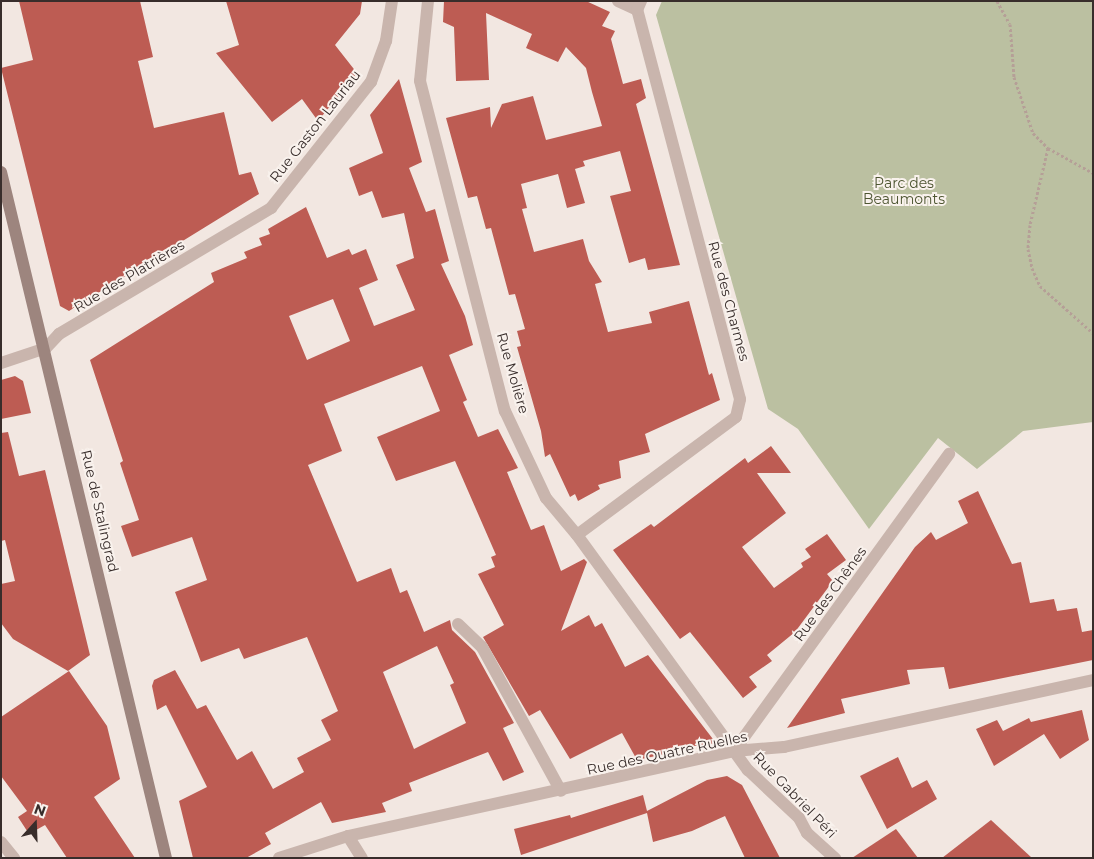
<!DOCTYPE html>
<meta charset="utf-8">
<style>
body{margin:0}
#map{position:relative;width:1094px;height:859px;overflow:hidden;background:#f2e7e1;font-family:Montserrat,sans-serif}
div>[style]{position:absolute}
.green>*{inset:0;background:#bbc0a1}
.building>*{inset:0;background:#bd5c53}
.path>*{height:3px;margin-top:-1.5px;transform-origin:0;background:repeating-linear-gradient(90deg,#b59f97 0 2.5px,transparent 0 5px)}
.minor>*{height:12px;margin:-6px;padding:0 6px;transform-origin:6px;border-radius:6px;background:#c9b5ad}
.secondary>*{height:12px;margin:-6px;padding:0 6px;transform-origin:6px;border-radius:6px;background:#9d857e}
span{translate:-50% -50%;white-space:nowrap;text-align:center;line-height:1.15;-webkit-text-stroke:4px #f9f2ed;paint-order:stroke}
.street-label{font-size:14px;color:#382d2b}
.park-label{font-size:14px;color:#4d5531}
.frame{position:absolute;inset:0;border:2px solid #382d2b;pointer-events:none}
.north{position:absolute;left:10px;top:799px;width:50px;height:50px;-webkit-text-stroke:4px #f9f2ed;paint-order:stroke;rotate:20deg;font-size:14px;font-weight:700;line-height:20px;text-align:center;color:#382d2b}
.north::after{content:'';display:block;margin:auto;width:18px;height:22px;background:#382d2b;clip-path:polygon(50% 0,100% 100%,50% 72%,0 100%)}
</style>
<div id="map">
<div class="green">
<i style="clip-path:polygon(662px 1px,1093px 1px,1093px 422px,1023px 431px,977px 469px,938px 438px,869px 529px,798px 429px,768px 409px,656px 15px)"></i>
</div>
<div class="building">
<i style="clip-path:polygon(19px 1px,140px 1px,153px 57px,138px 61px,154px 128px,224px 112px,239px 175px,251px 172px,259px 194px,69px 311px,60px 306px,1px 68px,33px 60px)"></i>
<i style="clip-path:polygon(226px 1px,362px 1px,360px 14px,335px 45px,357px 73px,318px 121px,302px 99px,272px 122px,216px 53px,239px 45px)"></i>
<i style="clip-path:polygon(444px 1px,586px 1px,610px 12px,602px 26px,615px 31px,611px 39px,623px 84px,641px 79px,646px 98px,636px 104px,680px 265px,648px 270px,645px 258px,629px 263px,610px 196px,631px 191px,620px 151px,583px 161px,585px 166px,575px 169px,585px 203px,567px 208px,558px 174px,521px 184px,527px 208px,522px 209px,534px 252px,583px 239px,589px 261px,602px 282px,595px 284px,608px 332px,652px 323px,649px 312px,689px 301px,709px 375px,712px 373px,720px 400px,645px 434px,650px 452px,619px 461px,621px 478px,598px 485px,600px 489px,578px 501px,575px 494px,570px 497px,550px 454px,545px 457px,541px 431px,517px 347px,521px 346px,517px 331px,525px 329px,515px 294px,509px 295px,491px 228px,486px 229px,477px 196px,468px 198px,446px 118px,490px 107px,491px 128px,502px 104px,533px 96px,546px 140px,602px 126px,592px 92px,586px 68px,566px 47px,558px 62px,526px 48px,532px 34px,486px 13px,489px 80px,456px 81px,454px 27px,443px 22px)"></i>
<i style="clip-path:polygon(evenodd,399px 79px,422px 162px,409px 168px,426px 212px,435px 209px,449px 261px,441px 264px,465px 316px,473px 345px,449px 355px,467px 400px,463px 402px,478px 437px,498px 429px,518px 468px,507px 472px,531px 530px,544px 525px,561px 571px,584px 559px,587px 562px,561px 631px,589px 615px,595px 627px,602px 623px,625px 667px,648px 655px,716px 743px,637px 760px,622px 733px,570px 759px,540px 710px,529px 716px,483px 637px,504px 625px,478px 574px,495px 567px,491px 557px,496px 555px,455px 461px,396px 481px,377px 437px,440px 411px,422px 366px,324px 404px,342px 451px,308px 465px,357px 582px,391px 568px,400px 593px,407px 590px,424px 632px,450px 620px,452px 630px,475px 652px,514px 723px,503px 728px,524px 772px,503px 781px,488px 752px,409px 783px,412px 791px,382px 803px,386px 812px,332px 823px,321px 802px,265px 833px,271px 844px,246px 858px,193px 858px,179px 801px,207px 787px,166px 705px,157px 710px,152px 686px,154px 680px,175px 670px,197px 709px,206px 705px,237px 760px,252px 751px,273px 789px,304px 772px,297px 758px,331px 740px,321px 720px,338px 711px,307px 637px,244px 659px,239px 648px,201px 662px,175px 592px,207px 580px,192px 537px,132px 557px,121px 526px,139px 520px,120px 463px,123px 461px,90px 360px,214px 282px,211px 273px,247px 258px,244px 252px,262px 245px,259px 238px,270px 234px,268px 229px,306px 207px,327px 258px,349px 249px,352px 255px,366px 249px,378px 280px,359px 288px,374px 326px,415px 310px,396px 265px,414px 258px,404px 213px,382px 218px,372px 191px,359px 196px,349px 168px,383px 153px,370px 115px,399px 79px,333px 299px,350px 341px,307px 360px,289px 316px,333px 299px,399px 79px,437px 646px,454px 683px,450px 685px,466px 723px,414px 749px,383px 672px,437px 646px)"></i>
<i style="clip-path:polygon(15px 376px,23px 381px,31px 413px,1px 419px,1px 380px)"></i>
<i style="clip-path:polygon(8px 432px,19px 476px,45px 470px,90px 655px,68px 671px,13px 639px,1px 623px,1px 584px,15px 581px,5px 540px,1px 541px,1px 433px)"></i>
<i style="clip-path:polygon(771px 446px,791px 473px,757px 473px,786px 513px,742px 547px,774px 588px,803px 567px,801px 563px,811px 557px,805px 549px,827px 534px,846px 560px,827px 574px,833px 581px,795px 632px,767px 655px,772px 661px,749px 677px,757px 687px,743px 698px,690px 632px,680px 639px,613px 550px,651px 524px,654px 527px,745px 458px,748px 463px)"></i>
<i style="clip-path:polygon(978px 491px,1012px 564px,1021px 562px,1030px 603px,1054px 599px,1057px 611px,1077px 608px,1082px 632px,1093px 630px,1093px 660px,949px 689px,944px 667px,907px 670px,910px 684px,841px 699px,845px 713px,787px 728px,915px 547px,931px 532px,936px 540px,968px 523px,958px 501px)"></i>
<i style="clip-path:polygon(69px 671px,107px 726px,120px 779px,94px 797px,135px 858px,67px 858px,45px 825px,29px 834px,18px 817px,27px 811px,1px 776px,1px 717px)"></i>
<i style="clip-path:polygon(1082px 710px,1089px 740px,1060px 759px,1044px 734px,994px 766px,976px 729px,997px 720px,1003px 731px,1029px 718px,1031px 722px)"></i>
<i style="clip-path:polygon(898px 757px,912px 788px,927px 780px,937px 799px,887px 829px,860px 776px)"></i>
<i style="clip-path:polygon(727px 776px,742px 785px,780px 858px,745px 858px,725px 816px,692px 831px,653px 842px,647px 813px,521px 855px,514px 829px,570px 815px,571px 818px,643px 795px,647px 811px,707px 780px)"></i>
<i style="clip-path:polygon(991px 820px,1032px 858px,942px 858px)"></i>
<i style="clip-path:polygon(896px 829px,918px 858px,852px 858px)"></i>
</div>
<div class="path">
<i style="left:997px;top:1px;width:26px;rotate:61deg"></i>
<i style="left:1010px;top:24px;width:53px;rotate:85.7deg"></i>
<i style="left:1014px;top:77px;width:59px;rotate:71.3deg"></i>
<i style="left:1033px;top:133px;width:21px;rotate:45deg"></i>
<i style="left:1048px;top:148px;width:51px;rotate:29.1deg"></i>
<i style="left:1048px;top:148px;width:79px;rotate:103.2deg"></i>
<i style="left:1030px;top:225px;width:24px;rotate:95deg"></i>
<i style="left:1028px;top:249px;width:19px;rotate:78deg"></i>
<i style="left:1032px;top:268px;width:20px;rotate:66deg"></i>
<i style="left:1040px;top:286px;width:71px;rotate:41.6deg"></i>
</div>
<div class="minor">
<i style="left:428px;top:1px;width:80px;rotate:95.7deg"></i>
<i style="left:420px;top:81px;width:341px;rotate:75.6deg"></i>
<i style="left:505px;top:411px;width:96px;rotate:64.8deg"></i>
<i style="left:546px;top:498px;width:48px;rotate:50deg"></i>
<i style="left:577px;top:535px;width:291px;rotate:54deg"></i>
<i style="left:748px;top:770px;width:70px;rotate:43.3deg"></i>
<i style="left:799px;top:818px;width:17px;rotate:62deg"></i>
<i style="left:807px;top:833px;width:38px;rotate:42deg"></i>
<i style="left:618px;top:1px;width:21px;rotate:25deg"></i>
<i style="left:1px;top:363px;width:47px;rotate:-18.4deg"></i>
<i style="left:46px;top:348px;width:19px;rotate:-47deg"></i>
<i style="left:59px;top:334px;width:247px;rotate:-30.7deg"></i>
<i style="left:271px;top:208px;width:161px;rotate:-51.6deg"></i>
<i style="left:371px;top:82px;width:44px;rotate:-69.9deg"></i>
<i style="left:386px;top:41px;width:40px;rotate:-81.5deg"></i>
<i style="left:577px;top:535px;width:198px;rotate:-36.6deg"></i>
<i style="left:736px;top:417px;width:18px;rotate:-77deg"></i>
<i style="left:740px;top:399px;width:402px;rotate:-104.8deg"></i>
<i style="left:637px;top:10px;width:10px;rotate:-66deg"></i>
<i style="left:458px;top:624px;width:33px;rotate:44deg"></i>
<i style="left:482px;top:647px;width:164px;rotate:61.3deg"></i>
<i style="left:734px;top:751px;width:367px;rotate:-54.1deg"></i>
<i style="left:348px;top:836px;width:26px;rotate:58deg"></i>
<i style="left:1px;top:842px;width:21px;rotate:51deg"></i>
<i style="left:279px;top:858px;width:72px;rotate:-17.7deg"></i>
<i style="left:348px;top:836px;width:395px;rotate:-12.4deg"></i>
<i style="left:734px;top:751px;width:50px;rotate:-4.6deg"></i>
<i style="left:784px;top:747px;width:316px;rotate:-12.2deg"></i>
</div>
<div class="secondary">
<i style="left:1px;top:172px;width:706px;rotate:76.48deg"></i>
</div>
<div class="street-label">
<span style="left:315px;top:126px;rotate:-52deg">Rue Gaston Lauriau</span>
<span style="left:129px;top:276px;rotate:-31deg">Rue des Platrières</span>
<span style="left:729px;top:301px;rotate:75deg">Rue des Charmes</span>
<span style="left:513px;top:373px;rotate:74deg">Rue Molière</span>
<span style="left:100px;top:511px;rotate:77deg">Rue de Stalingrad</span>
<span style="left:830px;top:594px;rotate:-54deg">Rue des Chênes</span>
<span style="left:667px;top:753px;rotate:-12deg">Rue des Quatre Ruelles</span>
<span style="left:795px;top:795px;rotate:46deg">Rue Gabriel Péri</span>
</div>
<div class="park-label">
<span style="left:904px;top:191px">Parc des<br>Beaumonts</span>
</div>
<div class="frame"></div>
<div class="north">N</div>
</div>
